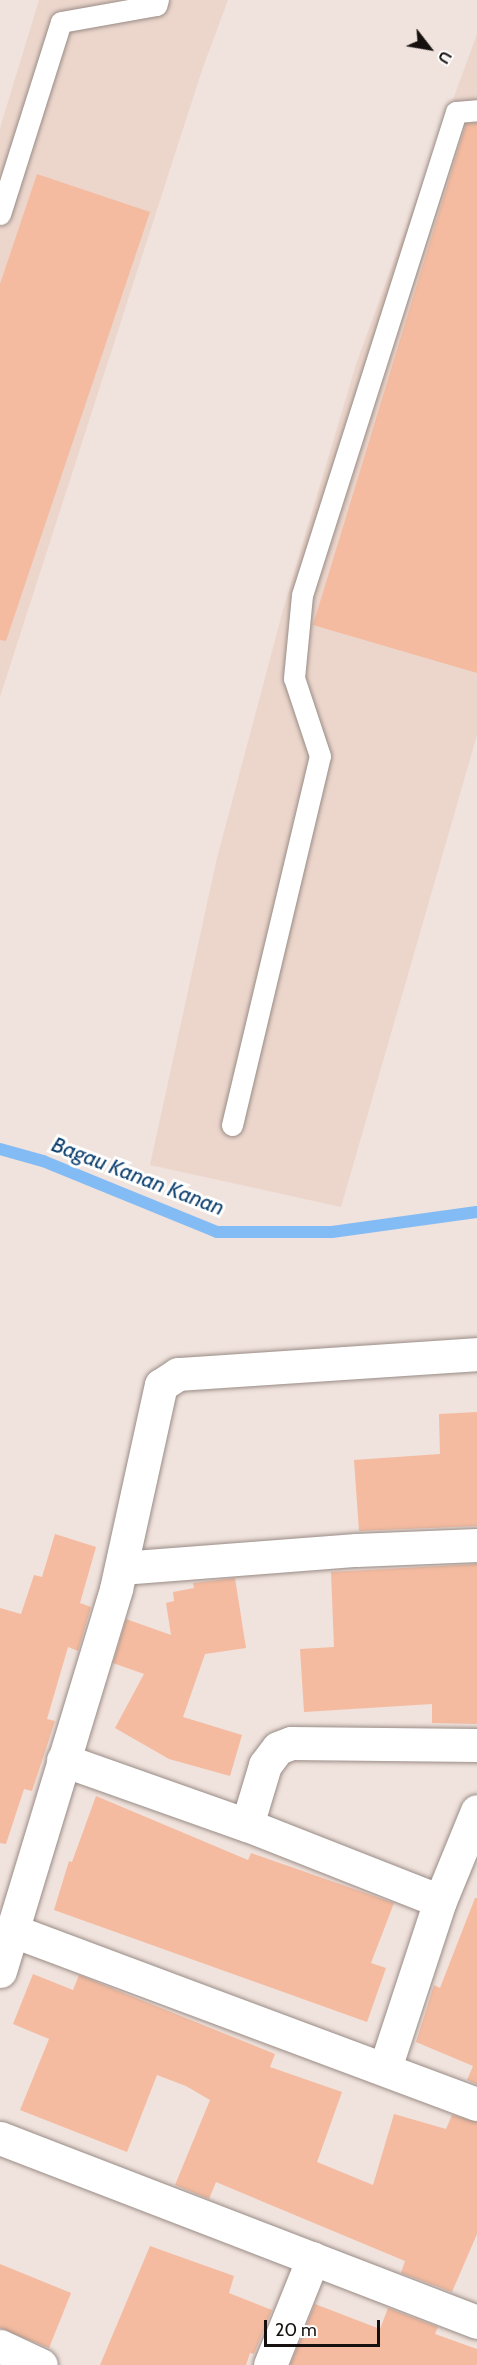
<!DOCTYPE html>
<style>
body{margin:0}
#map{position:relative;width:477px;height:2365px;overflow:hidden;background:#f0e2dc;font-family:Cabin,sans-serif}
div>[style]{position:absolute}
.built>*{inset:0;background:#ecd6cc}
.stream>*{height:12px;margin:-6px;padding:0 6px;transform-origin:6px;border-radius:6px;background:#83bbf5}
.building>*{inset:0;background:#f4bba0}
.roads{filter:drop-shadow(0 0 2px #998c86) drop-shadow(0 0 2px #998c86)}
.service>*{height:21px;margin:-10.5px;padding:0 10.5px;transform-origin:10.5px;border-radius:10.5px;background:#fff}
.minor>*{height:33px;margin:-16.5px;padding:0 16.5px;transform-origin:16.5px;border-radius:16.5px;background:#fff}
span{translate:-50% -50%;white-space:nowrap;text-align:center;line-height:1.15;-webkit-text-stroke:6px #fff;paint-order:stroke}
.water-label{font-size:22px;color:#0f4270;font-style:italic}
.north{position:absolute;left:399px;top:18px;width:60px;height:60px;-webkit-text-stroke:4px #fff;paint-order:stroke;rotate:121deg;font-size:16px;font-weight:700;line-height:24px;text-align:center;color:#16110f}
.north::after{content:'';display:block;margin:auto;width:21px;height:27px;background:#16110f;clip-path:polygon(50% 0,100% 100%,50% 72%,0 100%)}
.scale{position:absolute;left:264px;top:2320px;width:116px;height:27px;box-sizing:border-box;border:3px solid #16110f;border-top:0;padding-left:8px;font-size:18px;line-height:21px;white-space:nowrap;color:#16110f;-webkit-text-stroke:4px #fff;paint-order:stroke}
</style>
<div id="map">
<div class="built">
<i style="clip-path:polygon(39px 0,228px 0,202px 70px,0 697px,0 128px)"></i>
<i style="clip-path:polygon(477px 34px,477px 735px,341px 1207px,150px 1165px,217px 858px,283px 610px,356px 364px)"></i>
</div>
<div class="stream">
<i style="left:0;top:1149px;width:45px;rotate:15.6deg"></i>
<i style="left:43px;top:1161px;width:188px;rotate:22.2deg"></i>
<i style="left:217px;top:1232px;width:115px"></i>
<i style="left:332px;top:1232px;width:146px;rotate:-7.9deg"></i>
</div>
<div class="building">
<i style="clip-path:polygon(477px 123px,477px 673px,313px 625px,466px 124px)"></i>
<i style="clip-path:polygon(37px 174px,150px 212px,6px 641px,0 640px,0 284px)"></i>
<i style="clip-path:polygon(477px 1412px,477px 1526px,359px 1531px,354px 1460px,440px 1454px,439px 1414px)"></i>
<i style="clip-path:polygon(55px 1534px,96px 1547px,80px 1603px,91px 1607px,78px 1651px,68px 1647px,47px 1719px,55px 1721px,32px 1791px,24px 1789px,6px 1844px,0 1843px,0 1608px,21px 1614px,34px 1575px,42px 1577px)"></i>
<i style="clip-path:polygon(477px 1564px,477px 1724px,432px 1723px,432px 1704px,304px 1712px,300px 1649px,334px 1647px,331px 1572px)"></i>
<i style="clip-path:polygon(235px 1578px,246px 1648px,205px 1654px,183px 1717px,242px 1735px,230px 1776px,169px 1759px,115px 1728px,144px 1674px,113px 1663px,126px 1619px,171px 1635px,166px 1603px,174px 1601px,173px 1592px,194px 1588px,193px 1583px)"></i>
<i style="clip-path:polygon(96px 1796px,248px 1860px,251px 1853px,394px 1903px,371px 1963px,386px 1968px,367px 2022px,54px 1910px,69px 1861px,72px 1862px)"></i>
<i style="clip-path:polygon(475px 1898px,477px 1898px,477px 2084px,467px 2080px,473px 2066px,416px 2042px,434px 1985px,440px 1988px)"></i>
<i style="clip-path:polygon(33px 1974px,73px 1990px,79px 1975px,99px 1983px,275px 2054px,270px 2067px,342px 2092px,317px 2162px,373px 2185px,394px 2114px,446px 2129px,452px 2115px,477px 2122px,477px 2234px,452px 2292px,401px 2273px,405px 2261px,216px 2182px,209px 2199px,175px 2185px,210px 2100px,186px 2086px,157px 2075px,127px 2152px,20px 2110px,49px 2039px,13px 2024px)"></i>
<i style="clip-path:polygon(150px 2246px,234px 2276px,229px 2293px,272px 2310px,254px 2354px,250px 2353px,246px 2365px,100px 2365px)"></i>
<i style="clip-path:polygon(0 2264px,71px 2293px,49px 2348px,0 2328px)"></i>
<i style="clip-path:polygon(315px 2304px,380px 2329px,388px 2308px,438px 2327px,435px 2334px,477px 2349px,477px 2365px,290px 2365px)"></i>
</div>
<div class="roads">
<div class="service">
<i style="left:0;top:214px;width:201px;rotate:-72.4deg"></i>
<i style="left:61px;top:22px;width:97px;rotate:-10.1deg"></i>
<i style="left:156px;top:5px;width:5px;rotate:-68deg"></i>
<i style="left:232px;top:1125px;width:379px;rotate:-76.6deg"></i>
<i style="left:320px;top:756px;width:82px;rotate:-108.4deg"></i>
<i style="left:294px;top:678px;width:83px;rotate:-84.5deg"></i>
<i style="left:302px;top:595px;width:507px;rotate:-72.32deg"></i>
<i style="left:456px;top:112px;width:21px;rotate:-5deg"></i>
</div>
<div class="minor">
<i style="left:121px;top:1568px;width:236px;rotate:-4.4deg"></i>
<i style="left:356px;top:1550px;width:121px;rotate:-2.4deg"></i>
<i style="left:63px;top:1760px;width:195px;rotate:19.5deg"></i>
<i style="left:247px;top:1825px;width:207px;rotate:21.5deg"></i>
<i style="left:247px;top:1825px;width:63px;rotate:-73.3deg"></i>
<i style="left:265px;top:1765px;width:21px;rotate:-53deg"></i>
<i style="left:278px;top:1748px;width:14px;rotate:-21deg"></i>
<i style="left:291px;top:1743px;width:186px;rotate:0.6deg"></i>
<i style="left:11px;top:1930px;width:497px;rotate:20.5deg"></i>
<i style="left:0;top:1971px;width:399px;rotate:-73.1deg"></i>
<i style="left:116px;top:1589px;width:209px;rotate:-77.6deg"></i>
<i style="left:161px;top:1385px;width:20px;rotate:-33deg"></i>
<i style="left:178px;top:1374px;width:300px;rotate:-3.8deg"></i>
<i style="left:385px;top:2068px;width:176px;rotate:-71.8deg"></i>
<i style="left:440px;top:1901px;width:97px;rotate:-67.7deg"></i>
<i style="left:0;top:2138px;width:511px;rotate:21.09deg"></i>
<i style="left:0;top:2346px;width:45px;rotate:24.9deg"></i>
<i style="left:270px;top:2365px;width:115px;rotate:-68.1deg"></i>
</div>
</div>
<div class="water-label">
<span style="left:138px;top:1176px;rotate:21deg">Bagau Kanan Kanan</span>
</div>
<div class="north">U</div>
<div class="scale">20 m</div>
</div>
